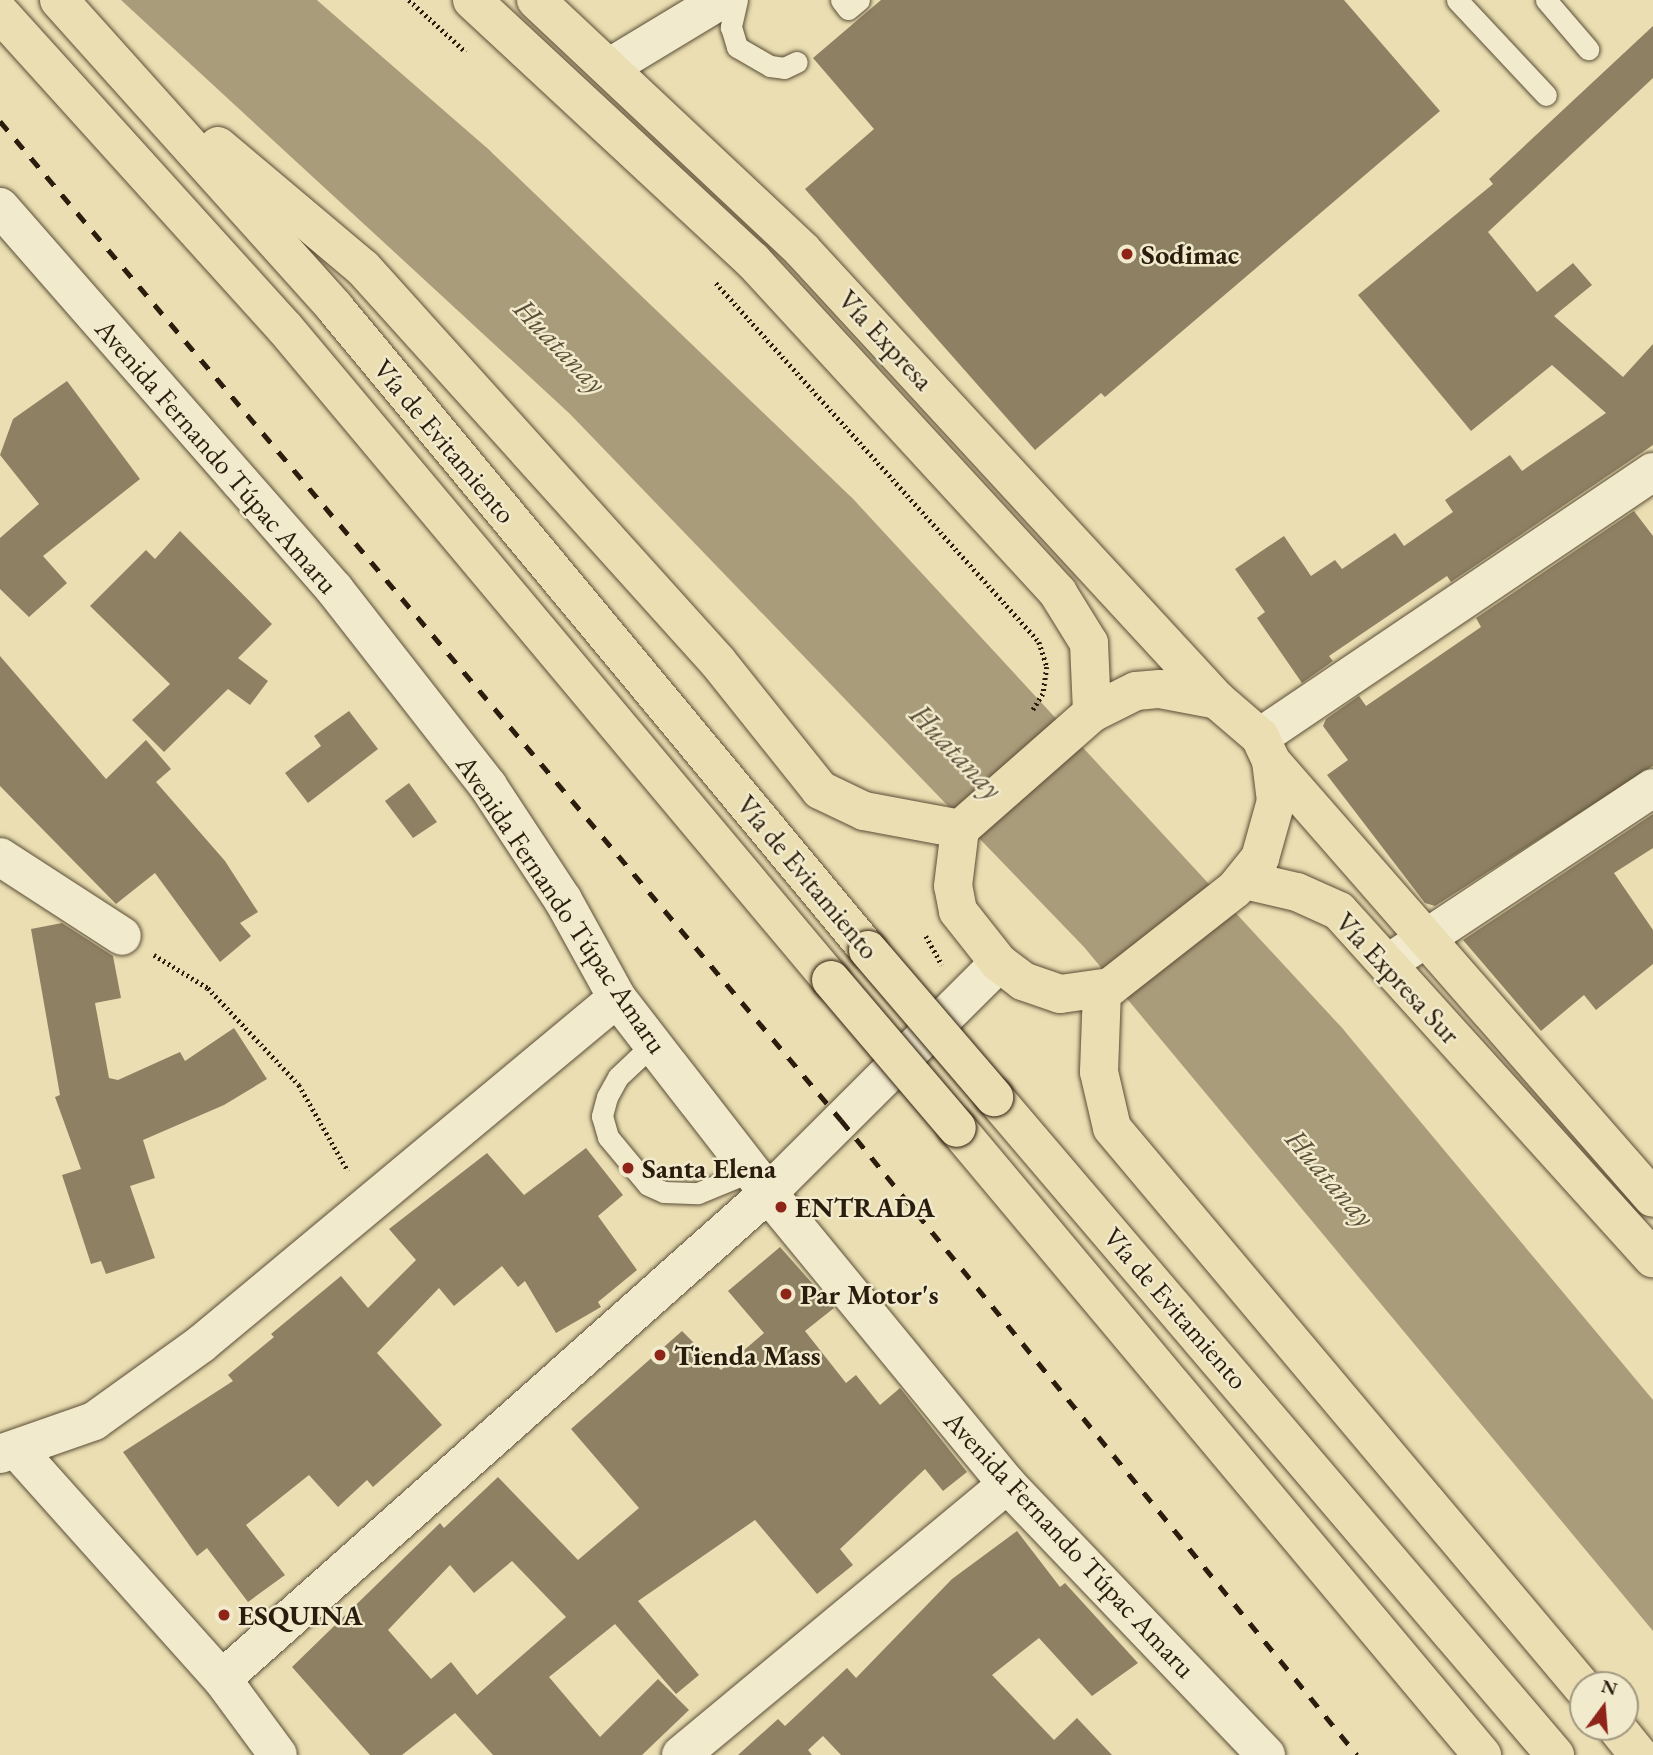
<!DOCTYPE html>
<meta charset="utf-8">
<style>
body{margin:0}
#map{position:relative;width:1653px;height:1755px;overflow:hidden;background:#eadeb2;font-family:"EB Garamond",serif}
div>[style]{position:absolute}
.water>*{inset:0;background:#a99c7a}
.river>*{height:68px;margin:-34px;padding:0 34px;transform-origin:34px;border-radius:34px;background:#a99c7a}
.building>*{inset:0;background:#8e8163}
.path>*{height:4.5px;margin-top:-2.25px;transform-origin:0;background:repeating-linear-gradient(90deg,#2b1d0d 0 2px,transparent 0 5.5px)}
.roads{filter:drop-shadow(0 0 2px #5b4d36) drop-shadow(0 0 2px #5b4d36)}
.lane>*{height:21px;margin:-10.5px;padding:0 10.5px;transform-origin:10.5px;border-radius:10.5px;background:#f1eacd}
.street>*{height:38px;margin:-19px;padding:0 19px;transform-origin:19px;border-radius:19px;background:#f1eacd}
.secondary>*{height:38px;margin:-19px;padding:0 19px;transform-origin:19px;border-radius:19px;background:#f1eacd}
.primary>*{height:38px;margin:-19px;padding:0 19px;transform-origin:19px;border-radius:19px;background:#eadeb2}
.highway>*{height:38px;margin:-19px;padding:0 19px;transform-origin:19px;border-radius:19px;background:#eadeb2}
.rail>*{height:5px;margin-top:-2.5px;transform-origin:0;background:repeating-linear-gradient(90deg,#2b1d0d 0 12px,transparent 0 24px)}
.bridges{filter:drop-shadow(0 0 2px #2b1d0d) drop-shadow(0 0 2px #2b1d0d)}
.highway-bridge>*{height:38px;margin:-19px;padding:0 19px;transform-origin:19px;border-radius:19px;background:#eadeb2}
.dots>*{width:19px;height:19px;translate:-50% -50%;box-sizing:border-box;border:4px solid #f1eacd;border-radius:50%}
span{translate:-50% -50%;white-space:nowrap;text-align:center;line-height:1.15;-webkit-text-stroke:5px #f1eacd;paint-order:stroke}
.poi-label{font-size:28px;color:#2b1d0d;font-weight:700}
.left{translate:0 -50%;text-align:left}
.street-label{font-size:28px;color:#2b1d0d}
.water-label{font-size:30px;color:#5d5039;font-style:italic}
.north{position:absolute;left:1569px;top:1671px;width:70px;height:70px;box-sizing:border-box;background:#f1eacd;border:2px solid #a29880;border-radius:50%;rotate:16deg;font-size:19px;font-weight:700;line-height:28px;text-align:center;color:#2b1d0d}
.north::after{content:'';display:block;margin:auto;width:24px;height:32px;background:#8f2418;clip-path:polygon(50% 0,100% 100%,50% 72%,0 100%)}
</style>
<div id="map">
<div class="water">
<i style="clip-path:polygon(121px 0,265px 0,465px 174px,829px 523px,1317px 1051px,1653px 1453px,1653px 1631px,1084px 947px,570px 414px)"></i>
</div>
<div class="river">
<i style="left:265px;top:0;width:265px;rotate:41deg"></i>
<i style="left:465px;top:174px;width:504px;rotate:43.79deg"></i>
<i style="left:829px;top:523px;width:719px;rotate:47.25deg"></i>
<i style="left:1317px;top:1051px;width:524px;rotate:50.11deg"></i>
</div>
<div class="building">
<i style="clip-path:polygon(881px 0,1344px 0,1440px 111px,1105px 397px,1101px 393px,1035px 450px,805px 189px,874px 129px,813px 58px)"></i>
<i style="clip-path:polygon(1653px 26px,1653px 78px,1488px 232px,1537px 292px,1573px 263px,1592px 285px,1554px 316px,1623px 377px,1653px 344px,1653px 445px,1451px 582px,1447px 576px,1329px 656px,1333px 661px,1302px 683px,1257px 618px,1265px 612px,1235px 569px,1284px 536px,1311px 576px,1335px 560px,1342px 569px,1395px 533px,1404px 546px,1453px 512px,1445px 500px,1510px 455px,1522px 471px,1606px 413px,1552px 365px,1471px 431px,1358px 295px,1493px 184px,1489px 179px)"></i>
<i style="clip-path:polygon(67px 381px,140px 479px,43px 556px,67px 583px,29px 617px,0 589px,0 538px,39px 504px,0 455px,13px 419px)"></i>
<i style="clip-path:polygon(1634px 511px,1653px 536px,1653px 766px,1435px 906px,1425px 903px,1327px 775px,1348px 760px,1323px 726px,1326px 719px,1359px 696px,1366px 706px,1481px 627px,1476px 618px)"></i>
<i style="clip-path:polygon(180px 531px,272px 624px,238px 658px,268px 681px,250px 705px,228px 689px,164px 752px,132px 720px,170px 684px,90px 606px,146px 550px,155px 559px)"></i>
<i style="clip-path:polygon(0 656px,106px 779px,146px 740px,171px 769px,156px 782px,225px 861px,258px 912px,240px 923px,251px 936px,220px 962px,155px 873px,116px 904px,0 786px)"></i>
<i style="clip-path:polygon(349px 711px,378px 749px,308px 803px,285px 773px,321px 746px,314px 736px)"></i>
<i style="clip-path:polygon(409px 783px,437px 822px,413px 838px,385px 801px)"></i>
<i style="clip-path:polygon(1653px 814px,1653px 848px,1614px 873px,1653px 930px,1653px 964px,1596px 1010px,1584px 995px,1541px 1031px,1463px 940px)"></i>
<i style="clip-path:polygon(62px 923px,113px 956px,121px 998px,95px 1003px,109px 1078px,118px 1080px,180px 1052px,185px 1061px,234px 1028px,267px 1079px,224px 1105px,143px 1140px,155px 1178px,130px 1186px,155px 1258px,106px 1274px,101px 1261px,91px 1264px,62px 1175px,81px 1169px,55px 1097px,60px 1095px,31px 929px)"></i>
<i style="clip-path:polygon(586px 1148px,623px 1195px,598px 1216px,637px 1270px,598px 1302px,601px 1307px,556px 1333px,525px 1281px,518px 1287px,502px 1266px,454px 1306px,439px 1288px,377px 1353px,442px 1425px,373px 1487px,367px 1480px,338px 1507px,309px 1475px,246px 1525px,285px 1575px,248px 1602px,207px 1548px,197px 1556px,123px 1452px,233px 1381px,228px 1375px,274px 1337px,271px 1334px,341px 1276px,368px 1308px,416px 1260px,389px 1229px,487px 1153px,524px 1195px)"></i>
<i style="clip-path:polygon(evenodd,780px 1247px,834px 1308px,805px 1331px,846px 1383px,856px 1375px,880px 1405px,900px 1388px,967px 1472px,943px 1491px,925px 1469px,840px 1549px,853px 1565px,817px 1594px,755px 1520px,638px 1601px,699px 1675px,676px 1694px,615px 1624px,549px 1677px,600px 1737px,658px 1679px,689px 1710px,642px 1755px,493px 1755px,455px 1713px,402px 1755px,370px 1755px,292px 1667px,440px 1523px,444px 1528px,498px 1477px,578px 1560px,639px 1508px,571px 1429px,682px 1331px,721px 1370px,764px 1333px,728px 1291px,780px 1247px,512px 1561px,566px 1617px,477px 1695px,451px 1662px,431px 1679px,388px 1630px,450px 1565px,474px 1593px,512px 1561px)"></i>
<i style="clip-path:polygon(1017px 1531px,1060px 1587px,1065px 1583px,1138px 1663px,1092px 1696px,1039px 1638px,992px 1675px,1054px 1740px,1077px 1718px,1112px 1755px,841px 1755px,823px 1736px,808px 1750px,812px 1755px,738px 1755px,778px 1719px,785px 1726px,847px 1668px,856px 1678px,952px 1579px)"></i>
</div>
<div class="path">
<i style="left:409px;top:0;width:77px;rotate:42.4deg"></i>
<i style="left:716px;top:283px;width:483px;rotate:48deg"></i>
<i style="left:1039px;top:642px;width:26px;rotate:72deg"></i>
<i style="left:1047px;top:667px;width:27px;rotate:98deg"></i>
<i style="left:1043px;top:694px;width:19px;rotate:122deg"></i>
<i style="left:926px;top:936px;width:33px;rotate:61deg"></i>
<i style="left:154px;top:955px;width:63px;rotate:31.4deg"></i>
<i style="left:208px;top:988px;width:133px;rotate:46.8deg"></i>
<i style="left:299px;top:1085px;width:99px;rotate:60.3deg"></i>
</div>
<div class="roads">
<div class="lane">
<i style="left:737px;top:0;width:28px;rotate:103deg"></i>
<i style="left:731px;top:27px;width:21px;rotate:73deg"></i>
<i style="left:737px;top:47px;width:38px;rotate:30deg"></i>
<i style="left:770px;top:66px;width:14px;rotate:8deg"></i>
<i style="left:784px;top:68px;width:14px;rotate:-25deg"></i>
<i style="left:841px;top:0;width:11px;rotate:52deg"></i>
<i style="left:848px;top:9px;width:14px;rotate:-39deg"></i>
<i style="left:1457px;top:0;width:130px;rotate:46.9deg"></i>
<i style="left:1546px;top:0;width:65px;rotate:49.4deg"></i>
<i style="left:653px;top:1044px;width:48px;rotate:136.7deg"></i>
<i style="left:618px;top:1077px;width:23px;rotate:119deg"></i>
<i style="left:607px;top:1097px;width:20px;rotate:105deg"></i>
<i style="left:602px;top:1116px;width:22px;rotate:74deg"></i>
<i style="left:608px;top:1137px;width:62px;rotate:50.2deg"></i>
<i style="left:648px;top:1185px;width:17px;rotate:24deg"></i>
<i style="left:664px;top:1192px;width:34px;rotate:2deg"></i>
<i style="left:698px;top:1193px;width:57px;rotate:-22.5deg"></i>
</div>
<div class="street">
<i style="left:610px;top:67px;width:130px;rotate:-31.1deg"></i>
<i style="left:0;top:207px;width:509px;rotate:48.82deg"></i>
<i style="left:335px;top:590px;width:249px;rotate:52deg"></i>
<i style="left:488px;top:786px;width:136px;rotate:56.7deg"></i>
<i style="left:563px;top:900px;width:112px;rotate:61.1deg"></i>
<i style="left:1260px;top:737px;width:474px;rotate:-34deg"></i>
<i style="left:0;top:857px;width:145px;rotate:32.9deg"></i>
<i style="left:1390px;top:962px;width:315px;rotate:-33.5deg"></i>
<i style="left:17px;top:1450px;width:307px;rotate:48.2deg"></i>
<i style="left:222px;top:1679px;width:94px;rotate:53.6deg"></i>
<i style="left:222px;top:1679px;width:731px;rotate:-41.67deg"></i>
<i style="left:768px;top:1193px;width:326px;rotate:-44.9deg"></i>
<i style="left:681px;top:1755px;width:424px;rotate:-39.7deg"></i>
</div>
<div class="secondary">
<i style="left:0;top:1454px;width:100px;rotate:-19.3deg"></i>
<i style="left:94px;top:1421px;width:132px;rotate:-35.7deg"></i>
<i style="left:201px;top:1344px;width:541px;rotate:-39.75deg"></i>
<i style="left:617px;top:998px;width:247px;rotate:52.2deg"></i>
<i style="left:768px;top:1193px;width:377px;rotate:50.6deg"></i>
<i style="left:1007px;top:1484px;width:375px;rotate:46.3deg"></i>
</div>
<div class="primary">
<i style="left:472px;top:0;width:384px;rotate:42.9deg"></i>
<i style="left:753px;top:261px;width:451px;rotate:47.4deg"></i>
<i style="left:1058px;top:593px;width:59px;rotate:58.2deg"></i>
<i style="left:1089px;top:643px;width:70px;rotate:87.5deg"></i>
<i style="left:536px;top:0;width:365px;rotate:43.2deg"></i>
<i style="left:802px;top:250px;width:612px;rotate:47.32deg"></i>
<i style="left:1160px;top:689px;width:58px;rotate:10.9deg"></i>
<i style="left:1217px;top:700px;width:57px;rotate:40.7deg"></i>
<i style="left:1260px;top:737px;width:26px;rotate:65deg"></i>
<i style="left:1271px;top:761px;width:40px;rotate:82.9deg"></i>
<i style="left:1276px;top:801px;width:59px;rotate:105.7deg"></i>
<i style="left:1260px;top:858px;width:40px;rotate:129deg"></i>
<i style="left:1235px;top:889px;width:159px;rotate:141.9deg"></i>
<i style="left:1110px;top:987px;width:50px;rotate:172deg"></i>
<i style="left:1060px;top:994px;width:39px;rotate:-161deg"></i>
<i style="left:1023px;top:981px;width:30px;rotate:-143deg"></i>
<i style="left:999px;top:963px;width:66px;rotate:-128.3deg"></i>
<i style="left:958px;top:911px;width:25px;rotate:-101deg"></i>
<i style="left:953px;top:886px;width:57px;rotate:-83deg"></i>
<i style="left:960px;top:829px;width:176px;rotate:-41.3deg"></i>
<i style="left:1092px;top:713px;width:49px;rotate:-26.6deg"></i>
<i style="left:1136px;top:691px;width:24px;rotate:-5deg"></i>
<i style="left:1271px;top:761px;width:580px;rotate:48.84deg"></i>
<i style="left:1245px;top:880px;width:53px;rotate:13deg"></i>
<i style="left:1297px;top:892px;width:46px;rotate:24.3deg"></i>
<i style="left:1339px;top:911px;width:468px;rotate:47.9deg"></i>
</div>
<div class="highway">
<i style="left:59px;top:0;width:414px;rotate:48.1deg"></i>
<i style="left:335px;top:308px;width:834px;rotate:50.3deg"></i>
<i style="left:0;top:13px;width:423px;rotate:47.9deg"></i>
<i style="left:284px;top:327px;width:852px;rotate:50.05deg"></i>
<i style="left:218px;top:146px;width:189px;rotate:40.1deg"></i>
<i style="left:363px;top:268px;width:530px;rotate:47.98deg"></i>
<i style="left:718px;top:662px;width:164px;rotate:51.4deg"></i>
<i style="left:820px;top:790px;width:49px;rotate:25.5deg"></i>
<i style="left:864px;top:811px;width:98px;rotate:10.6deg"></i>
<i style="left:1102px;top:990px;width:82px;rotate:92.1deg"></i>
<i style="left:1099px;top:1072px;width:57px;rotate:76.9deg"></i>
<i style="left:1112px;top:1128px;width:732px;rotate:49.93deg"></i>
<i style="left:994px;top:1097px;width:865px;rotate:49.55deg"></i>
<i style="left:957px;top:1128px;width:818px;rotate:50.06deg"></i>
<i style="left:1616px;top:1727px;width:36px;rotate:51deg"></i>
</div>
</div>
<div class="rail">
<i style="left:0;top:121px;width:1306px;rotate:49.91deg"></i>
<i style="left:841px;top:1120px;width:818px;rotate:50.9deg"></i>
</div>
<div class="bridges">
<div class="highway-bridge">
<i style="left:868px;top:950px;width:194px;rotate:49.4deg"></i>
<i style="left:831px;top:980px;width:194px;rotate:49.6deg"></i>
</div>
</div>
<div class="dots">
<i style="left:1127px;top:254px;background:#8f2418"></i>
<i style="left:628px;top:1168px;background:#8f2418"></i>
<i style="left:781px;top:1207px;background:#8f2418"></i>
<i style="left:786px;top:1294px;background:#8f2418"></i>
<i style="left:660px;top:1355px;background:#8f2418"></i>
<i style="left:224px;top:1615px;background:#8f2418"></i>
</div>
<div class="poi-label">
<span class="left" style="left:1141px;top:254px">Sodimac</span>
<span class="left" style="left:642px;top:1168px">Santa Elena</span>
<span class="left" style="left:795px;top:1207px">ENTRADA</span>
<span class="left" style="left:800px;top:1294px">Par Motor's</span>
<span class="left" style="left:674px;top:1355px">Tienda Mass</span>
<span class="left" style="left:238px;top:1615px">ESQUINA</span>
</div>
<div class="street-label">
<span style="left:886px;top:340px;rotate:47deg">Vía Expresa</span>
<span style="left:445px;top:441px;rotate:50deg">Vía de Evitamiento</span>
<span style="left:217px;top:456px;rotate:49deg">Avenida Fernando Túpac Amaru</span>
<span style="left:808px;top:877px;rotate:50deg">Vía de Evitamiento</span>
<span style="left:562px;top:904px;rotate:56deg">Avenida Fernando Túpac Amaru</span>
<span style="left:1398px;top:978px;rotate:47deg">Vía Expresa Sur</span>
<span style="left:1176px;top:1308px;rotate:49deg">Vía de Evitamiento</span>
<span style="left:1070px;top:1544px;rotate:47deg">Avenida Fernando Túpac Amaru</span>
</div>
<div class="water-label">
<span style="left:560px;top:346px;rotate:46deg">Huatanay</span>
<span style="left:956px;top:752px;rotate:46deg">Huatanay</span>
<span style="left:1330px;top:1178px;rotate:49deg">Huatanay</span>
</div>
<div class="north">N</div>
</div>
